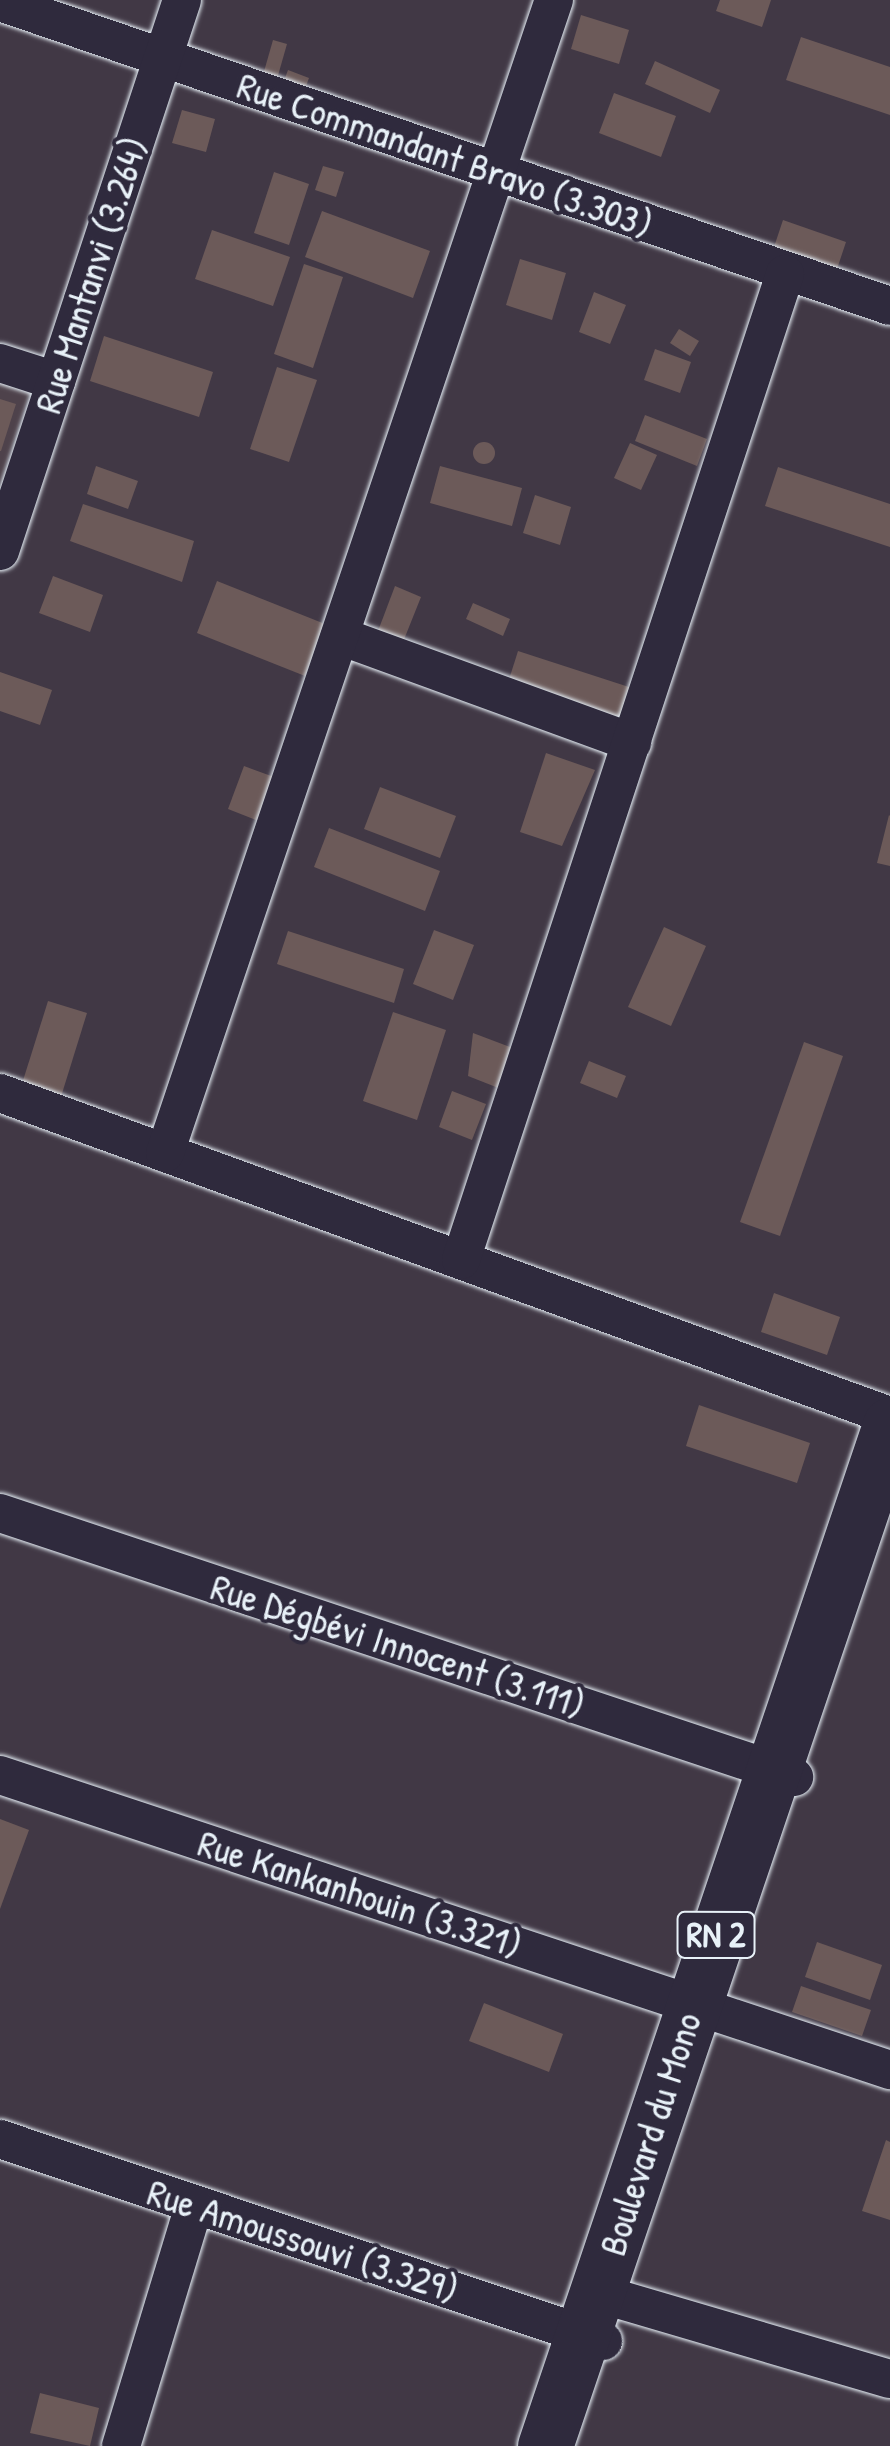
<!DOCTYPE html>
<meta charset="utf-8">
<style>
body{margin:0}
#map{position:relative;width:890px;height:2446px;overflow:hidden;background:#413845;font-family:"Patrick Hand",sans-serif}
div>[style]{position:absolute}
.built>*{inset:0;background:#4e424b}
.building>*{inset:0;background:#6c5a59}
.round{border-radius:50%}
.roads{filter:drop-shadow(0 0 2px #e8f1f8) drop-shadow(0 0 2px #e8f1f8)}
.street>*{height:38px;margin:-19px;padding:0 19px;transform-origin:19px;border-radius:19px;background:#2f2a3d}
.primary>*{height:55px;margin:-27.5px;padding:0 27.5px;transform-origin:27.5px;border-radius:27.5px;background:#2f2a3d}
span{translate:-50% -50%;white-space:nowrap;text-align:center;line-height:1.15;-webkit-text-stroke:8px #2f2a3d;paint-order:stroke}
.shield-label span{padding:2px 8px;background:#2f2a3d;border:2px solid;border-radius:8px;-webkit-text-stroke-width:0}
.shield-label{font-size:35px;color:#e8f1f8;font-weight:700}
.street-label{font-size:38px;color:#e8f1f8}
</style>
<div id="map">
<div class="built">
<i style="clip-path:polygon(0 380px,30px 390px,0 482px)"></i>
</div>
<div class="building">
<i style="clip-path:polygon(720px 0,771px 0,762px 27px,716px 11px)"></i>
<i style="clip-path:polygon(581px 15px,629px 30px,619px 64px,571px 49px)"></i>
<i style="clip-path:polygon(801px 37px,890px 67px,890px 115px,786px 80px)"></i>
<i style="clip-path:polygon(273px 40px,287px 44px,277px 79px,263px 75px)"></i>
<i style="clip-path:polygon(655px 61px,720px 90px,710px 113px,645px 84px)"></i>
<i style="clip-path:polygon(288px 70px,309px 78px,302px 97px,281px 89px)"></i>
<i style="clip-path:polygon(614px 93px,676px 116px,661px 157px,599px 133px)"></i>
<i style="clip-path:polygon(182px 110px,215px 119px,206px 152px,172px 143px)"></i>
<i style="clip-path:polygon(323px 166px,344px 172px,336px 197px,315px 190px)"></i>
<i style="clip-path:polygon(274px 172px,309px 184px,289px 245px,254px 233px)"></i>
<i style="clip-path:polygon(322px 211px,430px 251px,413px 298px,305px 257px)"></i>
<i style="clip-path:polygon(783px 220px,846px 242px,837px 269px,774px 247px)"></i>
<i style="clip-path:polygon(212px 230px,290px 257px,273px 306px,195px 279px)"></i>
<i style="clip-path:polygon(520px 259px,566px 273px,552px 320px,506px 305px)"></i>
<i style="clip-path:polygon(304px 264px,343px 277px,313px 368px,274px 354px)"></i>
<i style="clip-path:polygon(594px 292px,626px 305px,610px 344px,579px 332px)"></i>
<i style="clip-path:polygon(679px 329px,699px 341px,690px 356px,670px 343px)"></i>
<i style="clip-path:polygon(104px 336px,213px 372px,199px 417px,90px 381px)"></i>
<i style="clip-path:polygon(655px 349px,691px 362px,680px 393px,644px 380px)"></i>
<i style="clip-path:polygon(277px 367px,317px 380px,289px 462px,250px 449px)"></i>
<i style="clip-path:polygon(0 399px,16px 404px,1px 451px,0 451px)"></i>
<i style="clip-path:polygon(645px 415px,707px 439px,697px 466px,635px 441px)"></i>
<i class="round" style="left:473px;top:442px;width:22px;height:22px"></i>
<i style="clip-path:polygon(630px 443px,657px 455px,641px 490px,614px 478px)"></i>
<i style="clip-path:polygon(96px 466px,138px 481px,128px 509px,87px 494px)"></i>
<i style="clip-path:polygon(440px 466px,522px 488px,512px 526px,430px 503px)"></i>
<i style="clip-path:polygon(778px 467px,890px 504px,890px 547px,765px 506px)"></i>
<i style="clip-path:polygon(535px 495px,571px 507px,560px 545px,523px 533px)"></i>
<i style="clip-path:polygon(83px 504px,194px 541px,182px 582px,70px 541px)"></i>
<i style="clip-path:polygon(53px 576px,103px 595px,90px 632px,39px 613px)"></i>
<i style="clip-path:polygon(217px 581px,325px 624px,305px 676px,197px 633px)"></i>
<i style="clip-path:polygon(395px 586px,421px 597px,403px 642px,378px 631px)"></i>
<i style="clip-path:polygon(473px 603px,510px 619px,503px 636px,466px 619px)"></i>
<i style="clip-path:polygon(518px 651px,632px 688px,620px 726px,506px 689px)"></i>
<i style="clip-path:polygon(0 672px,52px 690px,40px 725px,0 711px)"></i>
<i style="clip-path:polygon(546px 753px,595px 770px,562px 846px,520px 832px)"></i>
<i style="clip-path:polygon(244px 766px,285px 781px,269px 825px,228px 809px)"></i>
<i style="clip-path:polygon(380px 787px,456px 816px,440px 858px,364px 829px)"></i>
<i style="clip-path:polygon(889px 815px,890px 816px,890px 866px,877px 863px)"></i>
<i style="clip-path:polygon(329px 828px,440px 871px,425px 911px,314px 867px)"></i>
<i style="clip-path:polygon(664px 927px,706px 946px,671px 1026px,628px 1007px)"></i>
<i style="clip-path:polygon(434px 930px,474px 945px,453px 1000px,413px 984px)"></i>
<i style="clip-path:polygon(288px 931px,404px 969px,394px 1003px,277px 964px)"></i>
<i style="clip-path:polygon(48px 1001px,87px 1013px,60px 1100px,21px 1087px)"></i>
<i style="clip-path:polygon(393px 1012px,446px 1030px,417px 1120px,363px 1101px)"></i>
<i style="clip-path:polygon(473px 1033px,515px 1049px,501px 1089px,468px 1076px)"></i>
<i style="clip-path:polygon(804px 1042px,843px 1056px,780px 1236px,740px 1222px)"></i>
<i style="clip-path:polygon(589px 1061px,626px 1076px,617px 1098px,580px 1083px)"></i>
<i style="clip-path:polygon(452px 1091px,486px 1104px,472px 1140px,439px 1127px)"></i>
<i style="clip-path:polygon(774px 1293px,840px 1317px,827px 1355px,761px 1332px)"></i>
<i style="clip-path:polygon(699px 1405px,810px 1443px,797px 1483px,686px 1446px)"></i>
<i style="clip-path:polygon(0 1819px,29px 1830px,0 1909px)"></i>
<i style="clip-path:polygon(817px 1942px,882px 1965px,870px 2000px,805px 1977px)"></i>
<i style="clip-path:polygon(801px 1986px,871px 2010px,862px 2036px,792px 2012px)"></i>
<i style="clip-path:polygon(484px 2003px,563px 2034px,549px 2072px,469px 2041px)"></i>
<i style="clip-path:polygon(886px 2140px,890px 2142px,890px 2220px,862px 2211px)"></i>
<i style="clip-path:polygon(40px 2393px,99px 2408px,90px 2446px,30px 2433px)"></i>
</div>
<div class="roads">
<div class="street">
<i style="left:0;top:2px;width:940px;rotate:18.86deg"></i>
<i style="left:0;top:363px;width:59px;rotate:17.8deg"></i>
<i style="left:0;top:551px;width:580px;rotate:-71.72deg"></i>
<i style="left:340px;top:636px;width:311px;rotate:20deg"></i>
<i style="left:0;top:1093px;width:947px;rotate:19.95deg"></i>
<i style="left:165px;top:1153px;width:1217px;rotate:-71.36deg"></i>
<i style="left:461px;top:1260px;width:1038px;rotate:-71.81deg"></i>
<i style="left:0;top:1513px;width:837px;rotate:18.39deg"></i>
<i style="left:0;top:1775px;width:938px;rotate:18.34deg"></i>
<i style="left:0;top:2139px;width:636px;rotate:18.52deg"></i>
<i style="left:621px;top:2300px;width:280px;rotate:16.4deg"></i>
<i style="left:121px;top:2446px;width:252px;rotate:-73.1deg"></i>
</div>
<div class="primary">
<i style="left:545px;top:2446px;width:1078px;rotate:-71.33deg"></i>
</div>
</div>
<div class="shield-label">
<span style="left:716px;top:1935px">RN 2</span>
</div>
<div class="street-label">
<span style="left:445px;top:155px;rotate:19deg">Rue Commandant Bravo (3.303)</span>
<span style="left:91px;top:275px;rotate:-72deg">Rue Mantanvi (3.264)</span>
<span style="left:398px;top:1646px;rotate:18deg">Rue Dégbévi Innocent (3.111)</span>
<span style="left:360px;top:1894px;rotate:18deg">Rue Kankanhouin (3.321)</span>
<span style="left:650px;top:2134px;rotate:-72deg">Boulevard du Mono</span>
<span style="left:303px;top:2241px;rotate:18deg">Rue Amoussouvi (3.329)</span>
</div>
</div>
